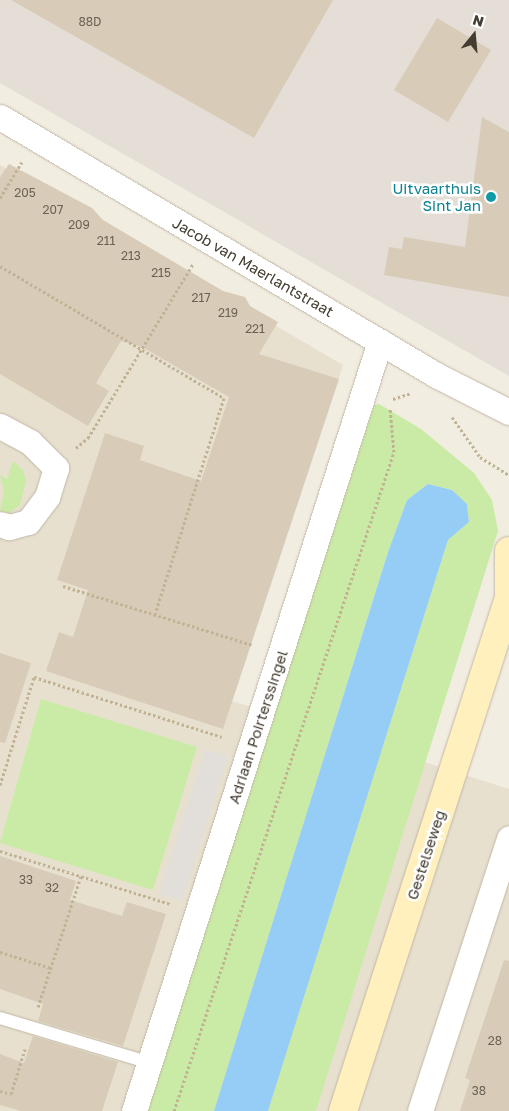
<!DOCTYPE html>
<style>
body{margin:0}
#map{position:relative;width:509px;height:1111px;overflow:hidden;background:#f2ede1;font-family:"Golos Text",sans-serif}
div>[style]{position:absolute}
.residential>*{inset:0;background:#e7e0ce}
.industrial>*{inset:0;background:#e4ded6}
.green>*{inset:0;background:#caeba5}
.parking>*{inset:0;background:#e2dfda}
.water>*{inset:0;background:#96cdf6}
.building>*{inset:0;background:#d8ccb8}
.path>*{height:3px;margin-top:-1.5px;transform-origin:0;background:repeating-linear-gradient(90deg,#c1b293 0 2.5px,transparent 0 5px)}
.roads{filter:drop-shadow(0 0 1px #c1b8a6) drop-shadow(0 0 1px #c1b8a6)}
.lane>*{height:12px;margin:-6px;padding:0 6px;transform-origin:6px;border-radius:6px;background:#fff}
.street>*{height:25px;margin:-12.5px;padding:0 12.5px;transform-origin:12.5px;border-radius:12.5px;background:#fff}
.secondary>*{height:28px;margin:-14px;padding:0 14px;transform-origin:14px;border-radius:14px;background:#fff0be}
.dots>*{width:14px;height:14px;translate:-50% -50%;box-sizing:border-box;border:2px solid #fff;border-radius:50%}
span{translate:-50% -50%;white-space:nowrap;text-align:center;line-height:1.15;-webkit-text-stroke:5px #fff;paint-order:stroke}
.number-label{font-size:12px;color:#696153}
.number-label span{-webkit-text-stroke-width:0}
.culture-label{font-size:15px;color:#0d838f}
.right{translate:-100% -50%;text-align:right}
.street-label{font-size:15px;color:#443d31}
.north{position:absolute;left:449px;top:10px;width:50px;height:50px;-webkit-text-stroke:4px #fff;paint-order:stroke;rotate:17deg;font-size:14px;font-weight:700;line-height:20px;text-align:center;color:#443d31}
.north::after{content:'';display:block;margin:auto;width:18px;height:22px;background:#443d31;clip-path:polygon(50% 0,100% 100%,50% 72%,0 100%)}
</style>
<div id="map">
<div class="residential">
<i style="clip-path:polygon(0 165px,343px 365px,232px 701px,509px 789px,509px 1111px,0 1111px)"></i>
</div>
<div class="industrial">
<i style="clip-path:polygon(0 0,509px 0,509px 376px,0 83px)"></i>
</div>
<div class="green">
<i style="clip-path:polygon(379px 404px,421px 429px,474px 473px,492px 500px,498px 531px,316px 1111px,268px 1111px,448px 540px,469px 522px,467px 504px,452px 490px,428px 484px,407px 500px,388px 552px,214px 1111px,145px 1111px,346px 492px,374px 405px)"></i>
<i style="clip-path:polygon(13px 461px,23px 470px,26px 480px,20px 505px,9px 513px,0 511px,4px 491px,0 475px,7px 479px)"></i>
<i style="clip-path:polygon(41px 699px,197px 747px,153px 890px,0 843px)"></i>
</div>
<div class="parking">
<i style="clip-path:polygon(205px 749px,228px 756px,182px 901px,159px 894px)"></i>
</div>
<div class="water">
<i style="clip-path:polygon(428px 484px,452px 490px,467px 504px,469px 522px,448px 540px,268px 1111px,214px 1111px,388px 552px,407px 500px)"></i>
</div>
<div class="building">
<i style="clip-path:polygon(11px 0,333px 0,254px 138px)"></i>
<i style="clip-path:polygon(437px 18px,491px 50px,448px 122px,394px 90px)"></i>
<i style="clip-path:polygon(482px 117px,509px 132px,509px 297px,384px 275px,389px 247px,402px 249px,404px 237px,465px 247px)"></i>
<i style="clip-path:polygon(9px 164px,92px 208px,103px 220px,223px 291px,245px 297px,250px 306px,278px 322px,259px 354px,339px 379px,223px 729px,46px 671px,59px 632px,73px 637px,88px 590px,57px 580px,105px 433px,144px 446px,140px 460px,201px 481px,229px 397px,142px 347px,121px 341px,96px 383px,109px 391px,88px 426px,0 374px,0 177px)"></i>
<i style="clip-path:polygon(0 653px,31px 663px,5px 743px,0 742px)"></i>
<i style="clip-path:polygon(0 856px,76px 881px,70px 900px,122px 916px,127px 902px,166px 914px,123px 1046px,38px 1021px,43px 1004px,0 989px)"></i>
<i style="clip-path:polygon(504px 960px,509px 961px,509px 1111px,460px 1111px,470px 1080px,465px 1078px)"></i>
<i style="clip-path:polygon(33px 1036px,118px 1062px,102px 1111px,21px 1111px,0 1105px,0 1054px,24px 1063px)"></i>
</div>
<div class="path">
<i style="left:0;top:198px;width:42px;rotate:-58.6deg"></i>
<i style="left:0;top:266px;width:260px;rotate:30.5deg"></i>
<i style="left:224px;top:398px;width:227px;rotate:107.7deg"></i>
<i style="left:393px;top:399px;width:19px;rotate:-18deg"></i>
<i style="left:452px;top:417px;width:49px;rotate:55deg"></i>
<i style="left:480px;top:457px;width:34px;rotate:32deg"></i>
<i style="left:76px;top:448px;width:16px;rotate:-40deg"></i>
<i style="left:88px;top:438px;width:203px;rotate:-58.9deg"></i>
<i style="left:63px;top:586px;width:198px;rotate:17.3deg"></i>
<i style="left:0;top:785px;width:113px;rotate:-72.5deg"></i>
<i style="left:34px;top:677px;width:197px;rotate:17.7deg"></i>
<i style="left:0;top:851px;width:178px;rotate:17.3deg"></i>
<i style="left:0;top:952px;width:53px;rotate:17.4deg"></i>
<i style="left:38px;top:1007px;width:138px;rotate:-71.8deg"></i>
<i style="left:0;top:1091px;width:11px;rotate:15deg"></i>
<i style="left:11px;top:1094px;width:47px;rotate:-72.7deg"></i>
<i style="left:174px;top:1111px;width:695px;rotate:-71.54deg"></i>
<i style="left:394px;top:452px;width:44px;rotate:-95.2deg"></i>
</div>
<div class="roads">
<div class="lane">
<i style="left:0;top:1018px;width:157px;rotate:16.7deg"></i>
</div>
<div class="street">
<i style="left:0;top:117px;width:507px;rotate:30.61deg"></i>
<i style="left:436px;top:375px;width:82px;rotate:26.9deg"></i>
<i style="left:0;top:426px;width:34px;rotate:28deg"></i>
<i style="left:30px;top:442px;width:37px;rotate:45deg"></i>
<i style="left:56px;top:468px;width:30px;rotate:107deg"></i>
<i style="left:47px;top:497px;width:31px;rotate:127deg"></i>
<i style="left:28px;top:522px;width:20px;rotate:165deg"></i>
<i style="left:9px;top:527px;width:9px;rotate:-162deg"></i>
<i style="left:134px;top:1111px;width:808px;rotate:-72.28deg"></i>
<i style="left:420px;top:1111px;width:287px;rotate:-71.9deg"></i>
</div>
<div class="secondary">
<i style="left:509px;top:599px;width:48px;rotate:-90deg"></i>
<i style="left:343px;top:1111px;width:539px;rotate:-72.07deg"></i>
</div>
</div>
<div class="dots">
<i style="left:491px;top:197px;background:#0f9aa8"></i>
</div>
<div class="number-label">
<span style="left:90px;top:22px">88D</span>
<span style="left:25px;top:193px">205</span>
<span style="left:53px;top:210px">207</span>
<span style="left:79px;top:225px">209</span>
<span style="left:106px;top:241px">211</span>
<span style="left:131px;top:256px">213</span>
<span style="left:161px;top:273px">215</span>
<span style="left:201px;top:298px">217</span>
<span style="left:228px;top:313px">219</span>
<span style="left:255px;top:329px">221</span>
<span style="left:26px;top:880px">33</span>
<span style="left:52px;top:888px">32</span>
<span style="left:495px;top:1041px">28</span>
<span style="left:479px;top:1091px">38</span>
</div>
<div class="culture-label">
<span class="right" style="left:481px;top:197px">Uitvaarthuis<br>Sint Jan</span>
</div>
<div class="street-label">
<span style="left:253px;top:267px;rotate:30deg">Jacob van Maerlantstraat</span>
<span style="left:258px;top:727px;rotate:-72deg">Adriaan Poirterssingel</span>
<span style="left:426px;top:855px;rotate:-72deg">Gestelseweg</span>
</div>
<div class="north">N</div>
</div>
